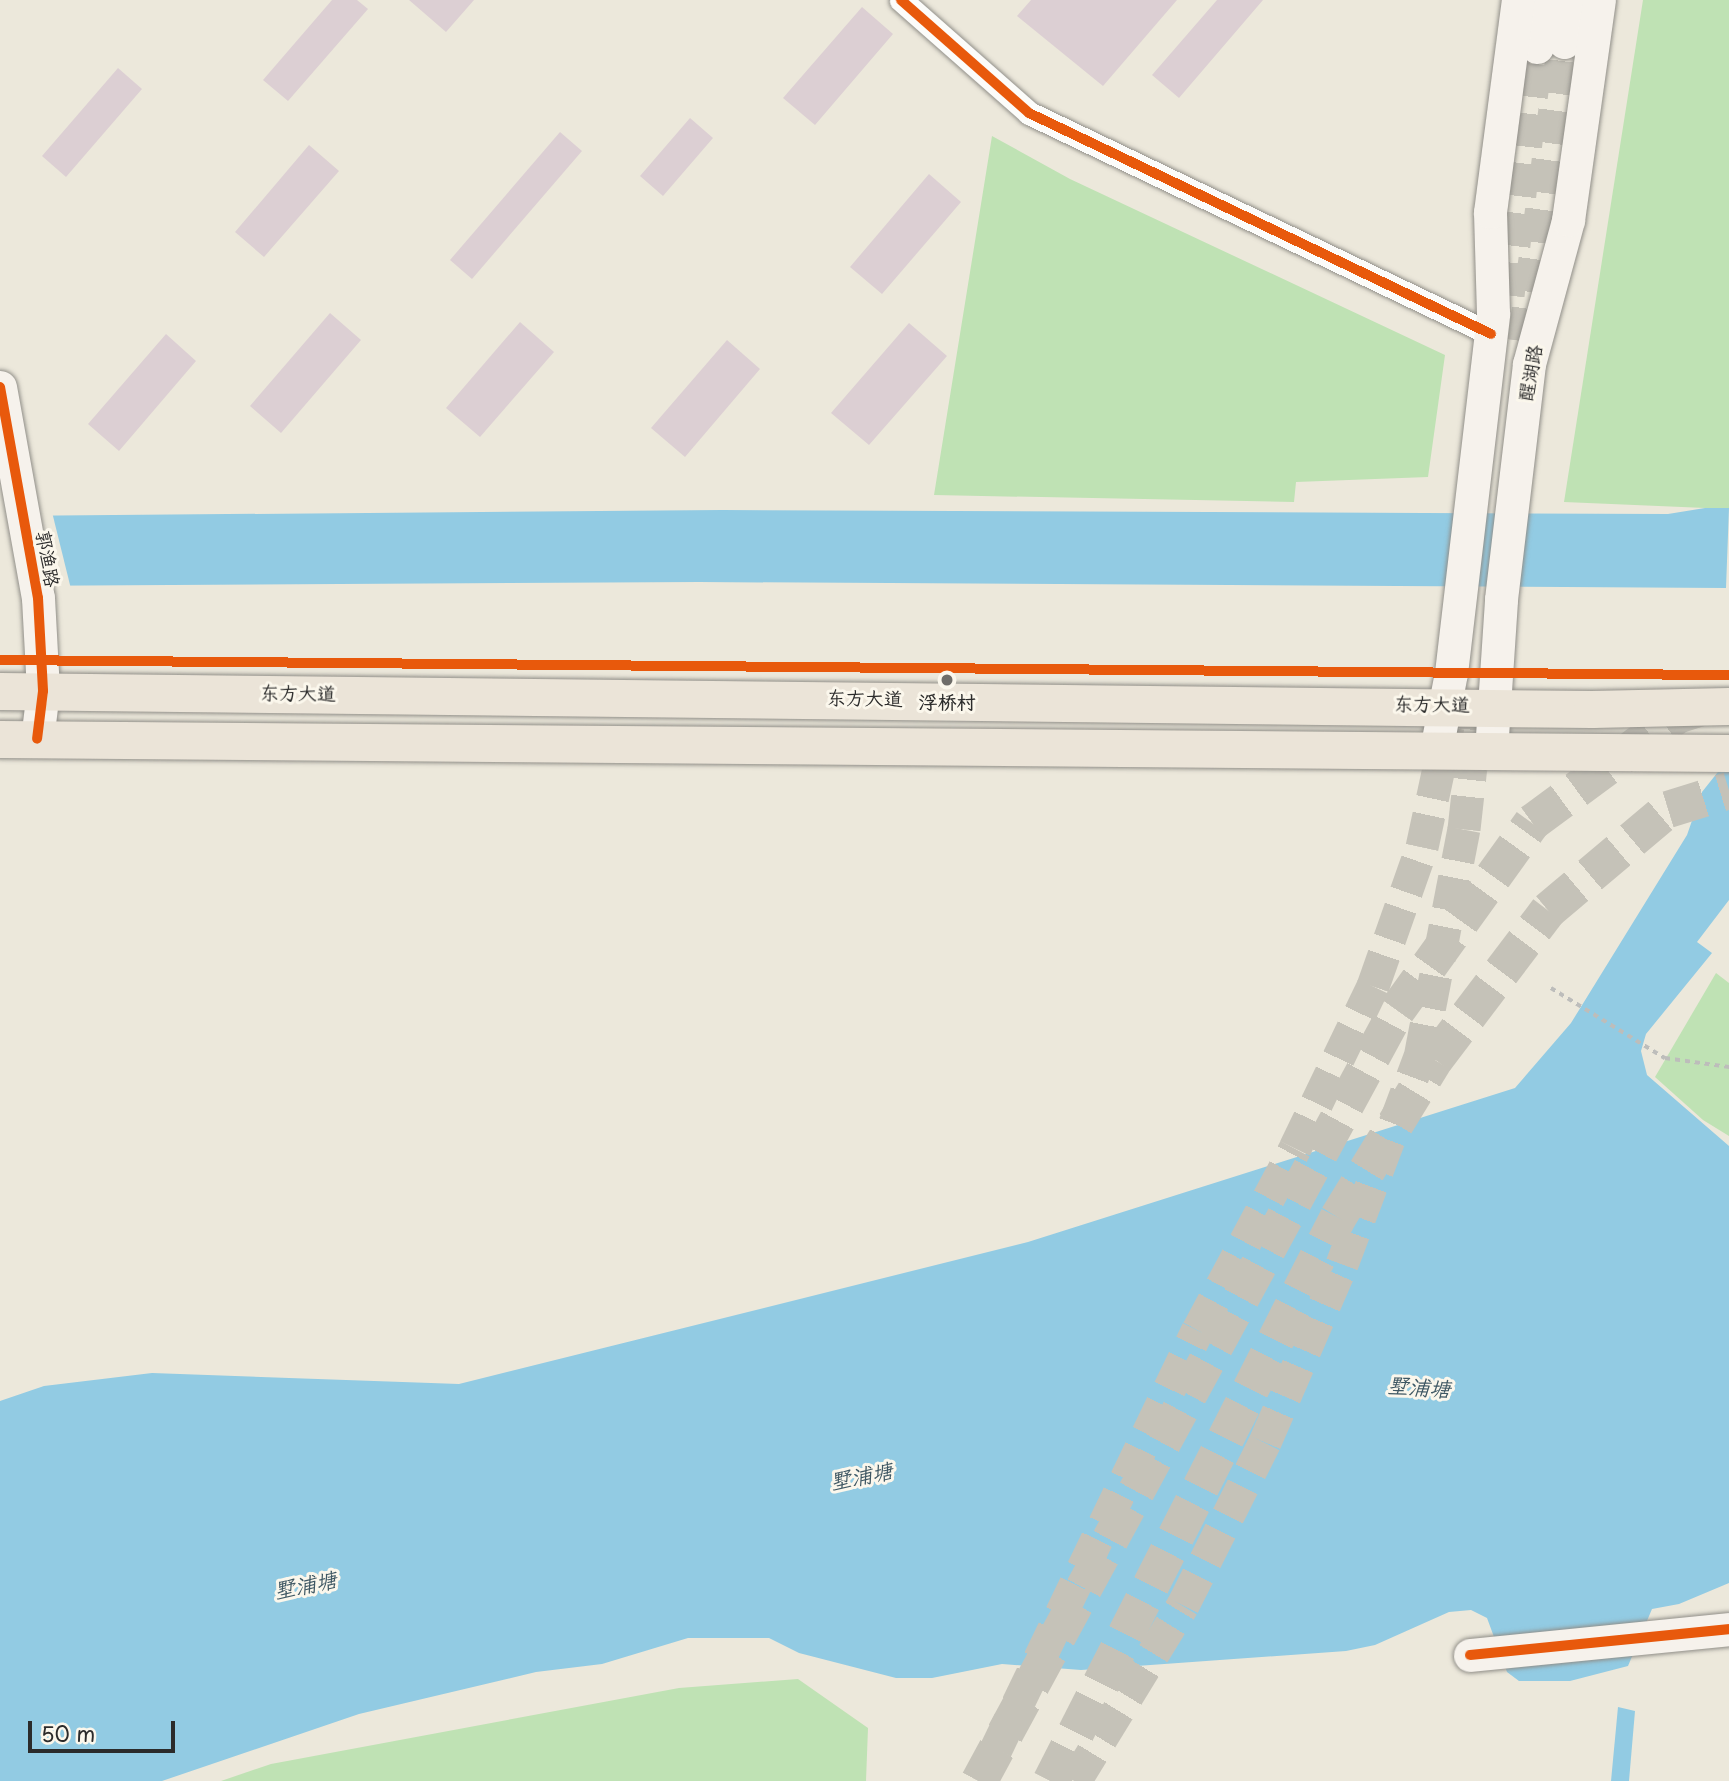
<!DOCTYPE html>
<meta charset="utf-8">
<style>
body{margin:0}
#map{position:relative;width:1729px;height:1781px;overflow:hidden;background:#ece8db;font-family:"Playpen Sans","LXGW WenKai TC",sans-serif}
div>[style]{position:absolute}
.green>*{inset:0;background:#bfe2b4}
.water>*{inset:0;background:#92cbe3}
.pier>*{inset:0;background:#ece8db}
.building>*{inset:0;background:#dccfd3}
.secondary-tunnel>*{height:33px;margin-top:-16.5px;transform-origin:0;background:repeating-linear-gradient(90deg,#c5c2b8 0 33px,transparent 0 50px)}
.primary-tunnel>*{height:37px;margin-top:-18.5px;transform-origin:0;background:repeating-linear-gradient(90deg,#c5c2b8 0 37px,transparent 0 55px)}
.path>*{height:3.5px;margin-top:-1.75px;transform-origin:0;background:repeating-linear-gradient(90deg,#bdbdbb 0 5px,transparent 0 10px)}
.roads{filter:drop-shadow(0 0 2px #918f89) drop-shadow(0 0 2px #918f89)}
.street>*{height:23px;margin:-11.5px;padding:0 11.5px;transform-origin:11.5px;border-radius:11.5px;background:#fcfcfa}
.secondary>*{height:33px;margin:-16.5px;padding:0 16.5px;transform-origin:16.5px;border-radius:16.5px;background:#f6f2ec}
.primary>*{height:37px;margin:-18.5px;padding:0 18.5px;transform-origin:18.5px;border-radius:18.5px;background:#ebe4d8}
.cycleway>*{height:10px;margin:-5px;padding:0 5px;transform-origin:5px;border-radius:5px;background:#e8590c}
.dots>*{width:19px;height:19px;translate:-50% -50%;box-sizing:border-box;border:4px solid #fbf7ec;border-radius:50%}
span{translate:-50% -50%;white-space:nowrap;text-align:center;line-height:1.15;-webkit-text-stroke:6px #fbf7ec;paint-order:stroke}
.street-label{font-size:19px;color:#2b2b2b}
.poi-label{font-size:19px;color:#2b2b2b;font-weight:700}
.water-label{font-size:21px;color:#3e5763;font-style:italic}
.scale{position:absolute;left:28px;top:1721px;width:147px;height:32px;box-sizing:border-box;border:4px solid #2b2b2b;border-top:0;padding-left:9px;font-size:21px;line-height:24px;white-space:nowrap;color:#2b2b2b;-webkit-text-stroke:5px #fbf7ec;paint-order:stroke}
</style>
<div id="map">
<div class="green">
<i style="clip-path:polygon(1643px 0,1729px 0,1729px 509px,1564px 502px)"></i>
<i style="clip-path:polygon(992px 136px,1070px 179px,1445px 355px,1428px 477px,1296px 482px,1294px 502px,934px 495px)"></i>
<i style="clip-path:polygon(1716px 973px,1729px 983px,1729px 1136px,1703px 1120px,1655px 1077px)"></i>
<i style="clip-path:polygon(798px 1679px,868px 1728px,866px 1781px,221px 1781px,271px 1764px,679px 1688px)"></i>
</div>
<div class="water">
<i style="clip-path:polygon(1705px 508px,1729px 508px,1726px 588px,699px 582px,0 586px,0 516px,722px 510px,1668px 514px)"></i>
<i style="clip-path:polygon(1729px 758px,1729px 900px,1697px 942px,1712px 953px,1646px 1034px,1641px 1051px,1647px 1075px,1729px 1146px,1729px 1583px,1679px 1604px,1652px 1609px,1628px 1666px,1570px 1681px,1519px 1681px,1507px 1672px,1487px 1618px,1471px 1610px,1449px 1612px,1375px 1645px,1346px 1651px,1081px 1670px,1002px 1664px,932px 1678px,896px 1678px,799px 1653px,769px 1638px,688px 1638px,602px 1664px,536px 1672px,359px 1714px,162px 1781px,0 1781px,0 1401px,44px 1386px,152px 1373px,459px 1384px,1028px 1242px,1515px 1088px,1571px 1023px,1687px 835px,1702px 792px)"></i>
<i style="clip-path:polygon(1618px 1707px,1635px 1711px,1629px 1781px,1611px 1781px)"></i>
</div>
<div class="pier">
<i style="clip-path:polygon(0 512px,52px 512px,71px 589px,0 590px)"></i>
</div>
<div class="building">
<i style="clip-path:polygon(332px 0,357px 0,368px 9px,288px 101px,263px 80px)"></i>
<i style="clip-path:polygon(409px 0,474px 0,446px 32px)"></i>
<i style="clip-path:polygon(1031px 0,1177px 0,1103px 86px,1017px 16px)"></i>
<i style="clip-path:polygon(1217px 0,1263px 0,1179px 98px,1152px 75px)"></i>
<i style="clip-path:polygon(862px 7px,893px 34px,815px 125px,783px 98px)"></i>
<i style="clip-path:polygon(118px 68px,142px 89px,66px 177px,42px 156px)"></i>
<i style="clip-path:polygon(690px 118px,713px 138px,663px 196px,640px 176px)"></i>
<i style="clip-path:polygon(560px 132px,582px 151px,472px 279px,450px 260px)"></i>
<i style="clip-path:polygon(309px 145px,339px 171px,264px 257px,235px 232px)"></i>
<i style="clip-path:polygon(929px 174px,961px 202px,882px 294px,850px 267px)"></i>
<i style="clip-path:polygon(330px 313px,361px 340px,281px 433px,250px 406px)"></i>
<i style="clip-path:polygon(520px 322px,554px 352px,480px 437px,446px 408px)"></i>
<i style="clip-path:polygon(909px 323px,947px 356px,869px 445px,831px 413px)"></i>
<i style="clip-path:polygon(166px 334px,196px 361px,119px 451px,88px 424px)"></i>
<i style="clip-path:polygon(727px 340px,760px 369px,685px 457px,651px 428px)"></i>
</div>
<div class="secondary-tunnel">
<i style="left:1508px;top:295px;width:250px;rotate:-83.3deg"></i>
<i style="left:1524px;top:341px;width:302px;rotate:-82.4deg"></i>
<i style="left:996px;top:1749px;width:465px;rotate:-64.3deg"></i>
<i style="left:1198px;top:1330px;width:206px;rotate:-61.9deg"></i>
<i style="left:1295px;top:1148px;width:180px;rotate:-64.3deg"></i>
<i style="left:1373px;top:986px;width:147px;rotate:-70.6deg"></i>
<i style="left:1422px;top:847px;width:124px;rotate:-77.9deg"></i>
<i style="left:1075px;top:1781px;width:206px;rotate:-58.5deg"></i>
<i style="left:1183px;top:1605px;width:182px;rotate:-63.3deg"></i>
<i style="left:1265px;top:1442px;width:194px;rotate:-66.6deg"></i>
<i style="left:1342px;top:1264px;width:221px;rotate:-69.4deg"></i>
<i style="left:1420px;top:1057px;width:232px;rotate:-79.1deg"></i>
<i style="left:1464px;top:829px;width:147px;rotate:-83.7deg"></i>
</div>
<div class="primary-tunnel">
<i style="left:979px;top:1781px;width:877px;rotate:-61.54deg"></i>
<i style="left:1397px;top:1010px;width:231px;rotate:-54.3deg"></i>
<i style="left:1532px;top:822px;width:180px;rotate:-36.4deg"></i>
<i style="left:1677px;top:715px;width:29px;rotate:-18deg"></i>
<i style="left:1051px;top:1781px;width:633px;rotate:-63.03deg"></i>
<i style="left:1338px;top:1217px;width:185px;rotate:-58.5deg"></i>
<i style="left:1435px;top:1059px;width:187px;rotate:-52.8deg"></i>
<i style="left:1548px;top:910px;width:157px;rotate:-40.1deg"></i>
<i style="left:1668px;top:809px;width:64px;rotate:-17.3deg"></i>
</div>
<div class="path">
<i style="left:1551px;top:988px;width:134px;rotate:31.6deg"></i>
<i style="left:1665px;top:1058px;width:65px;rotate:8deg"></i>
</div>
<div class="roads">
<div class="street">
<i style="left:901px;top:0;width:171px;rotate:41.4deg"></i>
<i style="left:1029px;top:113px;width:512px;rotate:25.56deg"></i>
</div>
<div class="secondary">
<i style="left:1564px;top:42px;width:43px;rotate:-79.2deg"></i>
<i style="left:1537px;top:47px;width:48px;rotate:-81.5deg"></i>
<i style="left:0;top:387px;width:214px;rotate:79.8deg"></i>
<i style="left:38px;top:598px;width:93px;rotate:86.9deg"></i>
<i style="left:43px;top:691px;width:48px;rotate:97.1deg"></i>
<i style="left:1436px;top:750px;width:78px;rotate:-79deg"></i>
<i style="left:1451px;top:673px;width:362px;rotate:-83.3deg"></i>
<i style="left:1493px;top:313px;width:101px;rotate:-91.7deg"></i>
<i style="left:1490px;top:212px;width:214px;rotate:-82.5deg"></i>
<i style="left:1491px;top:751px;width:152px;rotate:-86.2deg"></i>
<i style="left:1501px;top:599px;width:237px;rotate:-83.2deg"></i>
<i style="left:1529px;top:364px;width:149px;rotate:-74.8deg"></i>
<i style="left:1568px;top:220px;width:222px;rotate:-82deg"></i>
<i style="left:1470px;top:1655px;width:260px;rotate:-5.7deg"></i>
</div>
<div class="primary">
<i style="left:0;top:691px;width:1592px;rotate:0.65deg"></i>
<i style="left:1592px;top:709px;width:137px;rotate:-1.3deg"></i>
<i style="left:0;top:739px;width:1729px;rotate:0.46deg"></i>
</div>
</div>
<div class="cycleway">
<i style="left:901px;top:0;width:171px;rotate:41.4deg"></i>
<i style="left:1029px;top:113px;width:512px;rotate:25.56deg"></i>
<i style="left:0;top:387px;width:214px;rotate:79.8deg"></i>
<i style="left:38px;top:598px;width:93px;rotate:86.9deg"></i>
<i style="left:43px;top:691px;width:48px;rotate:97.1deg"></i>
<i style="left:0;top:660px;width:1729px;rotate:0.5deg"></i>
<i style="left:1470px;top:1655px;width:260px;rotate:-5.7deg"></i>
</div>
<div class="dots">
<i style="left:947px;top:680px;background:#6f6d69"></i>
</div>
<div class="street-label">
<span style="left:1530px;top:373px;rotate:-80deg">醒湖路</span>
<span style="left:48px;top:559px;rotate:80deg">郭渔路</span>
<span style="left:298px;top:693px;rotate:1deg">东方大道</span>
<span style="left:865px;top:698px;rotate:1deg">东方大道</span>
<span style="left:1432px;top:704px;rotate:1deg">东方大道</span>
</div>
<div class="poi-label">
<span style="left:947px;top:702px">浮桥村</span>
</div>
<div class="water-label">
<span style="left:1419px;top:1386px;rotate:4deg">墅浦塘</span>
<span style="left:861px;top:1475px;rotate:-11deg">墅浦塘</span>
<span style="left:305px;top:1584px;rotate:-11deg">墅浦塘</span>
</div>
<div class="scale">50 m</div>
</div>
